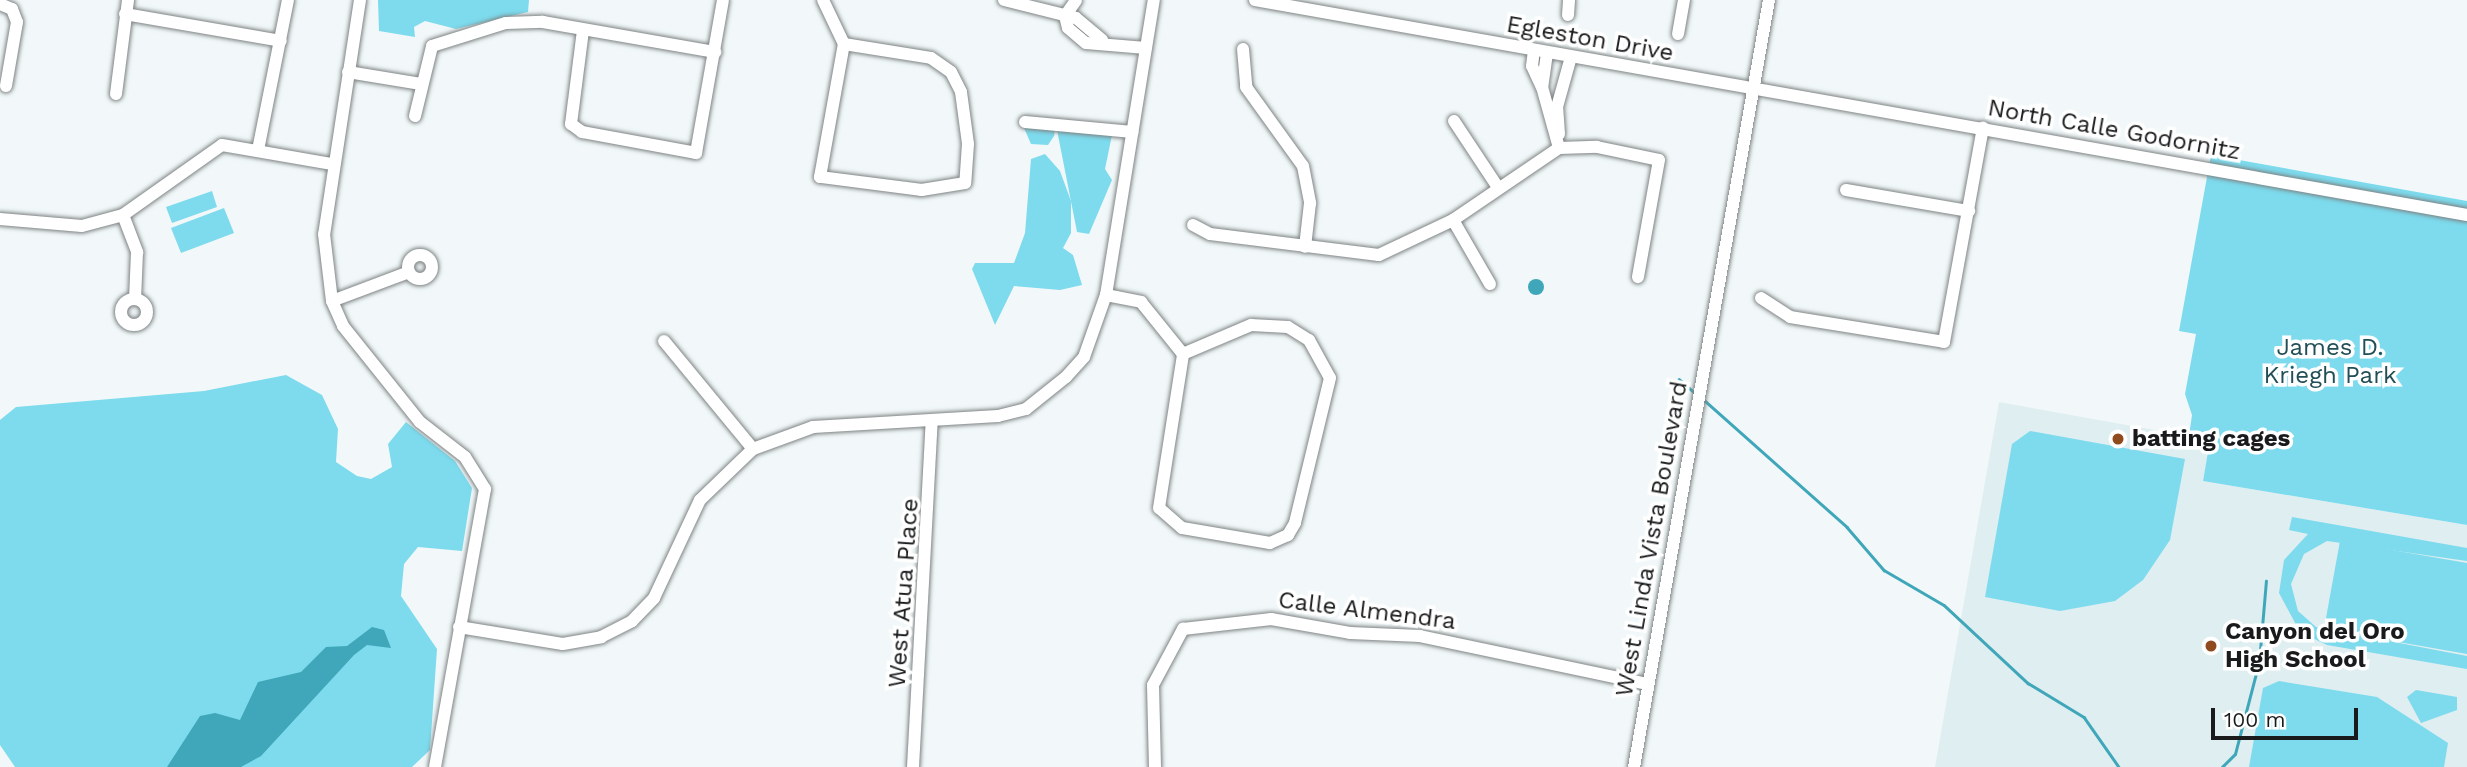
<!DOCTYPE html>
<style>
body{margin:0}
#map{position:relative;width:2467px;height:767px;overflow:hidden;background:#f2f8f9;font-family:"Work Sans",sans-serif}
div>[style]{position:absolute}
.built>*{inset:0;background:#dfeef1}
.green>*{inset:0;background:#7ddbed}
.water>*{inset:0;background:#3fa7b9}
.round{border-radius:50%}
.stream>*{height:2.5px;margin:-1.25px;padding:0 1.25px;transform-origin:1.25px;border-radius:1.25px;background:#3fa7b9}
.roads{filter:drop-shadow(0 0 2px #7e8384) drop-shadow(0 0 2px #7e8384)}
.minor>*{height:12px;margin:-6px;padding:0 6px;transform-origin:6px;border-radius:6px;background:#fff}
.minor>.ring{margin:-6px;padding:0;box-sizing:content-box;background:none;border:12px solid #fff;border-radius:50%}
.dots>*{width:19px;height:19px;translate:-50% -50%;box-sizing:border-box;border:4px solid #fff;border-radius:50%}
span{translate:-50% -50%;white-space:nowrap;text-align:center;line-height:1.15;-webkit-text-stroke:7px #fff;paint-order:stroke}
.street-label{font-size:24px;color:#191a1b}
.park-label{font-size:24px;color:#224f57}
.poi-label{font-size:24px;color:#191a1b;font-weight:700}
.left{translate:0 -50%;text-align:left}
.scale{position:absolute;left:2211px;top:708px;width:147px;height:32px;box-sizing:border-box;border:4px solid #191a1b;border-top:0;padding-left:9px;font-size:21px;line-height:24px;white-space:nowrap;color:#191a1b;-webkit-text-stroke:5px #fff;paint-order:stroke}
</style>
<div id="map">
<div class="built">
<i style="clip-path:polygon(1999px 402px,2210px 440px,2203px 481px,2467px 525px,2467px 767px,1935px 767px)"></i>
</div>
<div class="green">
<i style="clip-path:polygon(378px 0,529px 0,528px 12px,456px 29px,425px 21px,414px 27px,415px 37px,379px 31px)"></i>
<i style="clip-path:polygon(1024px 128px,1055px 130px,1054px 136px,1048px 145px,1031px 144px)"></i>
<i style="clip-path:polygon(1057px 130px,1112px 135px,1105px 169px,1112px 180px,1089px 234px,1077px 232px)"></i>
<i style="clip-path:polygon(1045px 154px,1060px 171px,1071px 201px,1071px 233px,1063px 248px,1073px 255px,1082px 285px,1060px 290px,1014px 286px,995px 325px,972px 269px,975px 263px,1014px 263px,1025px 233px,1031px 159px)"></i>
<i style="clip-path:polygon(2211px 155px,2467px 201px,2467px 525px,2203px 481px,2210px 440px,2189px 436px,2192px 415px,2185px 394px,2196px 334px,2179px 331px)"></i>
<i style="clip-path:polygon(212px 191px,217px 207px,172px 223px,166px 207px)"></i>
<i style="clip-path:polygon(224px 208px,234px 233px,181px 253px,171px 228px)"></i>
<i style="clip-path:polygon(286px 375px,322px 395px,338px 429px,336px 462px,357px 476px,371px 479px,392px 467px,388px 444px,406px 422px,455px 461px,472px 488px,462px 551px,418px 547px,404px 564px,401px 596px,437px 649px,430px 750px,412px 767px,15px 767px,0 745px,0 420px,16px 407px,204px 391px)"></i>
<i style="clip-path:polygon(2030px 431px,2185px 459px,2170px 540px,2143px 580px,2115px 601px,2060px 611px,1985px 597px,2012px 444px)"></i>
<i style="clip-path:polygon(2292px 517px,2467px 548px,2467px 561px,2327px 541px,2304px 554px,2291px 584px,2298px 611px,2316px 627px,2467px 656px,2467px 669px,2327px 645px,2300px 632px,2279px 593px,2284px 560px,2308px 534px,2289px 530px)"></i>
<i style="clip-path:polygon(2340px 541px,2467px 563px,2467px 654px,2324px 629px)"></i>
<i style="clip-path:polygon(2279px 681px,2377px 697px,2448px 743px,2444px 767px,2249px 767px,2263px 688px)"></i>
<i style="clip-path:polygon(2416px 690px,2457px 697px,2457px 710px,2421px 723px,2407px 697px)"></i>
</div>
<div class="water">
<i class="round" style="left:1528px;top:279px;width:16px;height:16px"></i>
<i style="clip-path:polygon(372px 627px,384px 630px,391px 648px,367px 645px,354px 655px,261px 756px,241px 767px,167px 767px,200px 716px,215px 713px,240px 720px,258px 682px,301px 672px,326px 647px,347px 646px)"></i>
</div>
<div class="stream">
<i style="left:1679px;top:379px;width:21px;rotate:41deg"></i>
<i style="left:1703px;top:399px;width:193px;rotate:41.6deg"></i>
<i style="left:1847px;top:527px;width:57px;rotate:49.3deg"></i>
<i style="left:1884px;top:570px;width:69px;rotate:30.3deg"></i>
<i style="left:1944px;top:605px;width:115px;rotate:42.9deg"></i>
<i style="left:2028px;top:683px;width:66px;rotate:31.3deg"></i>
<i style="left:2084px;top:717px;width:61px;rotate:55deg"></i>
<i style="left:2222px;top:767px;width:18px;rotate:-45deg"></i>
<i style="left:2235px;top:754px;width:95px;rotate:-75.4deg"></i>
<i style="left:2259px;top:662px;width:81px;rotate:-85.1deg"></i>
</div>
<div class="roads">
<div class="minor">
<i style="left:360px;top:0;width:237px;rotate:98.7deg"></i>
<i style="left:324px;top:234px;width:67px;rotate:83.2deg"></i>
<i style="left:332px;top:301px;width:27px;rotate:66deg"></i>
<i style="left:343px;top:326px;width:123px;rotate:51.3deg"></i>
<i style="left:420px;top:422px;width:57px;rotate:37.9deg"></i>
<i style="left:465px;top:457px;width:38px;rotate:58deg"></i>
<i style="left:485px;top:489px;width:282px;rotate:100.2deg"></i>
<i style="left:823px;top:0;width:49px;rotate:64.5deg"></i>
<i style="left:1004px;top:0;width:74px;rotate:14deg"></i>
<i style="left:1076px;top:18px;width:34px;rotate:40deg"></i>
<i style="left:1255px;top:0;width:1231px;rotate:10.06deg"></i>
<i style="left:0;top:4px;width:13px;rotate:23deg"></i>
<i style="left:12px;top:9px;width:14px;rotate:69deg"></i>
<i style="left:17px;top:22px;width:65px;rotate:99.8deg"></i>
<i style="left:125px;top:14px;width:158px;rotate:9.8deg"></i>
<i style="left:1568px;top:15px;width:15px;rotate:-86deg"></i>
<i style="left:1065px;top:16px;width:12px;rotate:76deg"></i>
<i style="left:1068px;top:28px;width:23px;rotate:40deg"></i>
<i style="left:1086px;top:43px;width:60px;rotate:4.8deg"></i>
<i style="left:1065px;top:16px;width:19px;rotate:-55deg"></i>
<i style="left:1678px;top:34px;width:35px;rotate:-80deg"></i>
<i style="left:844px;top:44px;width:88px;rotate:9.1deg"></i>
<i style="left:931px;top:58px;width:24px;rotate:35deg"></i>
<i style="left:951px;top:72px;width:22px;rotate:63deg"></i>
<i style="left:961px;top:92px;width:52px;rotate:82.3deg"></i>
<i style="left:968px;top:144px;width:39px;rotate:94deg"></i>
<i style="left:965px;top:183px;width:44px;rotate:170.8deg"></i>
<i style="left:922px;top:190px;width:103px;rotate:-172.7deg"></i>
<i style="left:820px;top:177px;width:135px;rotate:-79.8deg"></i>
<i style="left:1243px;top:49px;width:38px;rotate:85deg"></i>
<i style="left:1246px;top:87px;width:97px;rotate:54.2deg"></i>
<i style="left:1303px;top:166px;width:38px;rotate:79deg"></i>
<i style="left:1310px;top:203px;width:44px;rotate:96.5deg"></i>
<i style="left:1534px;top:50px;width:16px;rotate:97deg"></i>
<i style="left:1532px;top:66px;width:23px;rotate:65deg"></i>
<i style="left:1547px;top:53px;width:34px;rotate:98deg"></i>
<i style="left:1542px;top:87px;width:63px;rotate:74.4deg"></i>
<i style="left:348px;top:72px;width:74px;rotate:9.3deg"></i>
<i style="left:116px;top:94px;width:95px;rotate:-82.7deg"></i>
<i style="left:415px;top:116px;width:72px;rotate:-76.3deg"></i>
<i style="left:432px;top:46px;width:77px;rotate:-17.3deg"></i>
<i style="left:506px;top:23px;width:37px;rotate:-2deg"></i>
<i style="left:543px;top:22px;width:175px;rotate:9.9deg"></i>
<i style="left:1454px;top:121px;width:78px;rotate:56.5deg"></i>
<i style="left:1025px;top:122px;width:108px;rotate:5.3deg"></i>
<i style="left:571px;top:124px;width:14px;rotate:36deg"></i>
<i style="left:582px;top:132px;width:116px;rotate:10.4deg"></i>
<i style="left:696px;top:153px;width:155px;rotate:-80deg"></i>
<i style="left:571px;top:124px;width:95px;rotate:-82.7deg"></i>
<i style="left:1559px;top:134px;width:27px;rotate:-94deg"></i>
<i style="left:1557px;top:107px;width:52px;rotate:-74.4deg"></i>
<i style="left:258px;top:150px;width:153px;rotate:-78.7deg"></i>
<i style="left:1846px;top:190px;width:125px;rotate:9.7deg"></i>
<i style="left:123px;top:215px;width:40px;rotate:69deg"></i>
<i style="left:137px;top:252px;width:47px;rotate:92.4deg"></i>
<i style="left:0;top:219px;width:82px;rotate:4.9deg"></i>
<i style="left:82px;top:226px;width:42px;rotate:-15deg"></i>
<i style="left:123px;top:215px;width:121px;rotate:-35.3deg"></i>
<i style="left:222px;top:145px;width:112px;rotate:9.8deg"></i>
<i style="left:1453px;top:220px;width:74px;rotate:60deg"></i>
<i style="left:1193px;top:225px;width:19px;rotate:28deg"></i>
<i style="left:1210px;top:234px;width:170px;rotate:7.1deg"></i>
<i style="left:1379px;top:255px;width:82px;rotate:-25.3deg"></i>
<i style="left:1453px;top:220px;width:128px;rotate:-34.2deg"></i>
<i style="left:1559px;top:148px;width:38px;rotate:-2deg"></i>
<i style="left:1597px;top:147px;width:63px;rotate:11.8deg"></i>
<i style="left:1659px;top:160px;width:119px;rotate:100.2deg"></i>
<i class="ring" style="left:408px;top:255px;width:12px;height:12px"></i>
<i style="left:1106px;top:295px;width:36px;rotate:11deg"></i>
<i style="left:1141px;top:302px;width:67px;rotate:51.1deg"></i>
<i style="left:1761px;top:298px;width:35px;rotate:33deg"></i>
<i style="left:1790px;top:317px;width:156px;rotate:9.2deg"></i>
<i style="left:1944px;top:342px;width:218px;rotate:-79.7deg"></i>
<i class="ring" style="left:121px;top:299px;width:14px;height:14px"></i>
<i style="left:332px;top:301px;width:82px;rotate:-20.6deg"></i>
<i style="left:1251px;top:325px;width:37px;rotate:3deg"></i>
<i style="left:1288px;top:327px;width:25px;rotate:32deg"></i>
<i style="left:1309px;top:340px;width:43px;rotate:61.1deg"></i>
<i style="left:1330px;top:378px;width:149px;rotate:103.6deg"></i>
<i style="left:1295px;top:523px;width:14px;rotate:120deg"></i>
<i style="left:1288px;top:535px;width:20px;rotate:156deg"></i>
<i style="left:1270px;top:543px;width:89px;rotate:-170.3deg"></i>
<i style="left:1182px;top:528px;width:30px;rotate:-139deg"></i>
<i style="left:1159px;top:508px;width:156px;rotate:-81.1deg"></i>
<i style="left:1183px;top:354px;width:74px;rotate:-23.1deg"></i>
<i style="left:664px;top:341px;width:140px;rotate:50.5deg"></i>
<i style="left:459px;top:627px;width:105px;rotate:9.3deg"></i>
<i style="left:563px;top:644px;width:39px;rotate:-10deg"></i>
<i style="left:601px;top:637px;width:35px;rotate:-27deg"></i>
<i style="left:632px;top:621px;width:32px;rotate:-46deg"></i>
<i style="left:654px;top:598px;width:108px;rotate:-64.9deg"></i>
<i style="left:700px;top:500px;width:74px;rotate:-43.9deg"></i>
<i style="left:753px;top:449px;width:64px;rotate:-20.1deg"></i>
<i style="left:813px;top:427px;width:185px;rotate:-3.4deg"></i>
<i style="left:998px;top:416px;width:29px;rotate:-14deg"></i>
<i style="left:1026px;top:409px;width:51px;rotate:-38.7deg"></i>
<i style="left:1066px;top:377px;width:27px;rotate:-48deg"></i>
<i style="left:1084px;top:357px;width:66px;rotate:-70.5deg"></i>
<i style="left:1106px;top:295px;width:299px;rotate:-80.8deg"></i>
<i style="left:913px;top:767px;width:347px;rotate:-86.9deg"></i>
<i style="left:1155px;top:767px;width:82px;rotate:-91.4deg"></i>
<i style="left:1153px;top:685px;width:64px;rotate:-61.8deg"></i>
<i style="left:1183px;top:629px;width:89px;rotate:-6.5deg"></i>
<i style="left:1271px;top:619px;width:80px;rotate:10deg"></i>
<i style="left:1350px;top:633px;width:70px;rotate:2.5deg"></i>
<i style="left:1420px;top:636px;width:233px;rotate:11.9deg"></i>
<i style="left:1634px;top:767px;width:779px;rotate:-80.02deg"></i>
</div>
</div>
<div class="dots">
<i style="left:2118px;top:439px;background:#8f4b1d"></i>
<i style="left:2211px;top:646px;background:#8f4b1d"></i>
</div>
<div class="street-label">
<span style="left:1590px;top:39px;rotate:10deg">Egleston Drive</span>
<span style="left:2114px;top:130px;rotate:10deg">North Calle Godornitz</span>
<span style="left:1652px;top:539px;rotate:-80deg">West Linda Vista Boulevard</span>
<span style="left:904px;top:593px;rotate:-86deg">West Atua Place</span>
<span style="left:1367px;top:611px;rotate:7deg">Calle Almendra</span>
</div>
<div class="park-label">
<span style="left:2330px;top:362px">James D.<br>Kriegh Park</span>
</div>
<div class="poi-label">
<span class="left" style="left:2132px;top:439px">batting cages</span>
<span class="left" style="left:2225px;top:646px">Canyon del Oro<br>High School</span>
</div>
<div class="scale">100 m</div>
</div>
